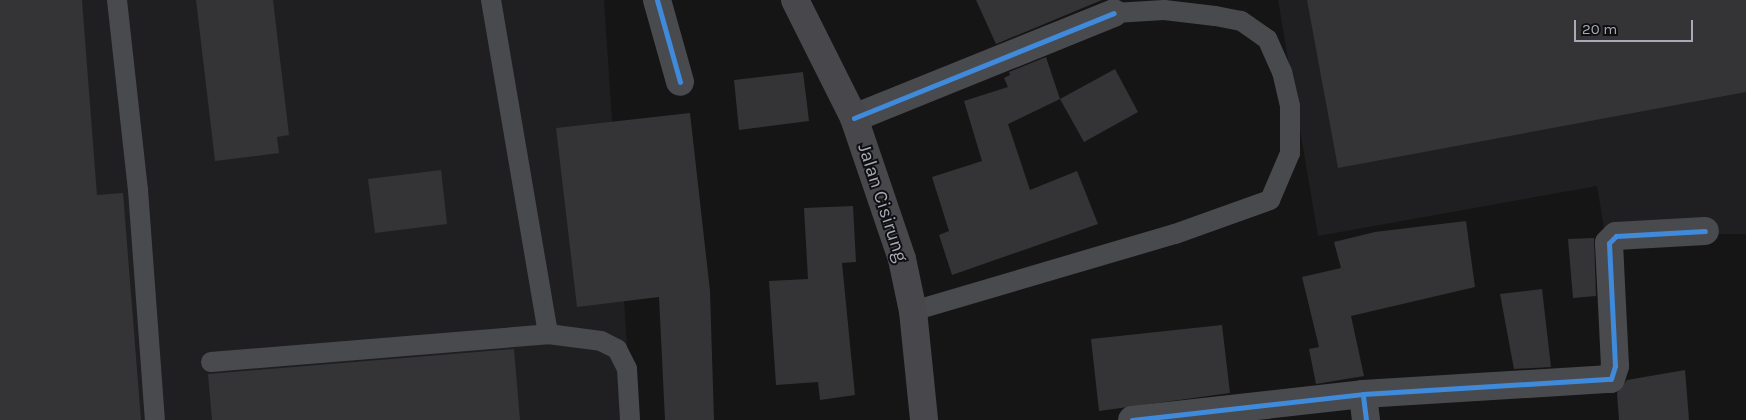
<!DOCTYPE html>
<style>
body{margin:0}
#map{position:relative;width:1746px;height:420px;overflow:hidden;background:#151515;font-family:Karla,sans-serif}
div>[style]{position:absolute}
.built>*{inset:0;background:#1f1f21}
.building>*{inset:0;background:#343436}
.service>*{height:20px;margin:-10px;padding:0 10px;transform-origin:10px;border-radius:10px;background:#494a4e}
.minor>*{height:28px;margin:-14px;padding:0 14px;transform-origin:14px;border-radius:14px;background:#494a4e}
.secondary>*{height:28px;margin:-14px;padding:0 14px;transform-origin:14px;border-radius:14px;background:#48484c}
.cycleway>*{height:5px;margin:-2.5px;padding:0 2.5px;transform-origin:2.5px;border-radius:2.5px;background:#408adc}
span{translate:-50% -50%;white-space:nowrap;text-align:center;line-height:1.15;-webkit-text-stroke:4px #0f0f11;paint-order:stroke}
.street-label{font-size:19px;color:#a7aab6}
.scale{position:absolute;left:1574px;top:20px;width:119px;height:22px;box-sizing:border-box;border:2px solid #a7aab6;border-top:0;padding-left:6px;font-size:15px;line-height:18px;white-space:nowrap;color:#a7aab6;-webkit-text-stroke:4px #0f0f11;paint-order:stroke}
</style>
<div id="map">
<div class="built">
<i style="clip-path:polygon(0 0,604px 0,632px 420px,0 420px)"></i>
<i style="clip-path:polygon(1278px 0,1746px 0,1746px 234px,1605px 234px,1597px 186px,1318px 236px)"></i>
</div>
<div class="building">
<i style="clip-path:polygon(0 0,82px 0,97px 195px,123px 193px,141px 420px,0 420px)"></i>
<i style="clip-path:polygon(196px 0,273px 0,289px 135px,277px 137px,279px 153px,215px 161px)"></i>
<i style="clip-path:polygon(976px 0,1102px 0,996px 44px)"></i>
<i style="clip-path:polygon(1307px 0,1746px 0,1746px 92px,1338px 168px)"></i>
<i style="clip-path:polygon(1046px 57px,1060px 99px,1008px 124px,1030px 190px,1077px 171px,1098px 224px,952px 275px,939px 235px,949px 231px,932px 177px,982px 161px,964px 101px,1008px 87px,1004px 78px,1010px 75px,1009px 72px)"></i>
<i style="clip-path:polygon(1115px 69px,1138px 112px,1084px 142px,1060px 99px)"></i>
<i style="clip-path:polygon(803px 72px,809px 121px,739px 130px,734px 80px)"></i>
<i style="clip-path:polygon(690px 113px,710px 291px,714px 420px,665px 420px,659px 297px,577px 307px,556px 128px)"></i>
<i style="clip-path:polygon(441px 170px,447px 224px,375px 233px,368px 179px)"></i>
<i style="clip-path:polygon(853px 206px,856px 262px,842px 263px,855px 395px,820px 400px,818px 382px,776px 385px,769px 281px,808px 279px,804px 208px)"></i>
<i style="clip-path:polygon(1466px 221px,1475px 287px,1351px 316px,1364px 376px,1316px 384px,1309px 349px,1319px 347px,1302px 277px,1341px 268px,1334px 242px,1375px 232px)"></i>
<i style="clip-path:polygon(1594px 238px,1596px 296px,1573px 298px,1568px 239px)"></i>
<i style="clip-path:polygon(1542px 289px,1551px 367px,1514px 369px,1500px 294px)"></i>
<i style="clip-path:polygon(1222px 325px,1230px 393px,1099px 411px,1091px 339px)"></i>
<i style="clip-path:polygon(514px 349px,520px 420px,212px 420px,208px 374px)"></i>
<i style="clip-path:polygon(1685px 370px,1689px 420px,1619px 420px,1617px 393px,1627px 380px)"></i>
</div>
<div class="service">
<i style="left:117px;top:0;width:191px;rotate:83.7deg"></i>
<i style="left:138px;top:190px;width:231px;rotate:85.8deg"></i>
<i style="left:491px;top:0;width:339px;rotate:80.3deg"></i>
<i style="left:548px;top:334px;width:53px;rotate:7.5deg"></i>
<i style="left:601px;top:341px;width:18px;rotate:27deg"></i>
<i style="left:617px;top:349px;width:22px;rotate:63deg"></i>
<i style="left:627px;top:369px;width:51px;rotate:86.6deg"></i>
<i style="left:913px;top:311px;width:273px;rotate:-16.4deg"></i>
<i style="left:1175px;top:234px;width:101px;rotate:-19.7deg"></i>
<i style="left:1270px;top:200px;width:51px;rotate:-66.9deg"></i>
<i style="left:1290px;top:153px;width:47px;rotate:-90deg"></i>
<i style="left:1290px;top:106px;width:35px;rotate:-103deg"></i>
<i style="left:1282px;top:72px;width:36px;rotate:-114deg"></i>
<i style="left:1267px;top:39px;width:32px;rotate:-145deg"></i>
<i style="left:1241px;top:21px;width:26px;rotate:-169deg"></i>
<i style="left:1215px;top:16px;width:51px;rotate:-173.3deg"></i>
<i style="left:1164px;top:10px;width:50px;rotate:176.6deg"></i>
<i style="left:211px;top:362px;width:338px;rotate:-4.7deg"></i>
</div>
<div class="minor">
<i style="left:657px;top:0;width:85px;rotate:74.3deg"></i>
<i style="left:854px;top:118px;width:280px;rotate:-22deg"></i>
<i style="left:1132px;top:420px;width:232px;rotate:-6.4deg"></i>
<i style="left:1366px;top:420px;width:26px;rotate:-97deg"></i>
<i style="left:1363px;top:394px;width:248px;rotate:-3.5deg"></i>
<i style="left:1611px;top:379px;width:14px;rotate:-73deg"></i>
<i style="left:1615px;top:366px;width:123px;rotate:-92.8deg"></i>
<i style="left:1609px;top:243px;width:10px;rotate:-45deg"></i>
<i style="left:1616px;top:236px;width:89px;rotate:-3.2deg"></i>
</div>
<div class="secondary">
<i style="left:795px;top:0;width:132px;rotate:63.4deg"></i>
<i style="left:854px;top:118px;width:149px;rotate:71.2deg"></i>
<i style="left:902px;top:259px;width:53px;rotate:78.1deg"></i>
<i style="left:913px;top:311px;width:110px;rotate:84.2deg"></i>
</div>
<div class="cycleway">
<i style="left:657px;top:0;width:85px;rotate:74.3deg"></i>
<i style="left:854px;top:118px;width:280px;rotate:-22deg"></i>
<i style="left:1132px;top:420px;width:232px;rotate:-6.4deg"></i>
<i style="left:1366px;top:420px;width:26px;rotate:-97deg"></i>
<i style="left:1363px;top:394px;width:248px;rotate:-3.5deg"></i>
<i style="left:1611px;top:379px;width:14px;rotate:-73deg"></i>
<i style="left:1615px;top:366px;width:123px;rotate:-92.8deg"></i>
<i style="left:1609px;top:243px;width:10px;rotate:-45deg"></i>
<i style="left:1616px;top:236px;width:89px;rotate:-3.2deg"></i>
</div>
<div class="street-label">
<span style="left:882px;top:203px;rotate:72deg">Jalan Cisirung</span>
</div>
<div class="scale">20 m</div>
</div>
